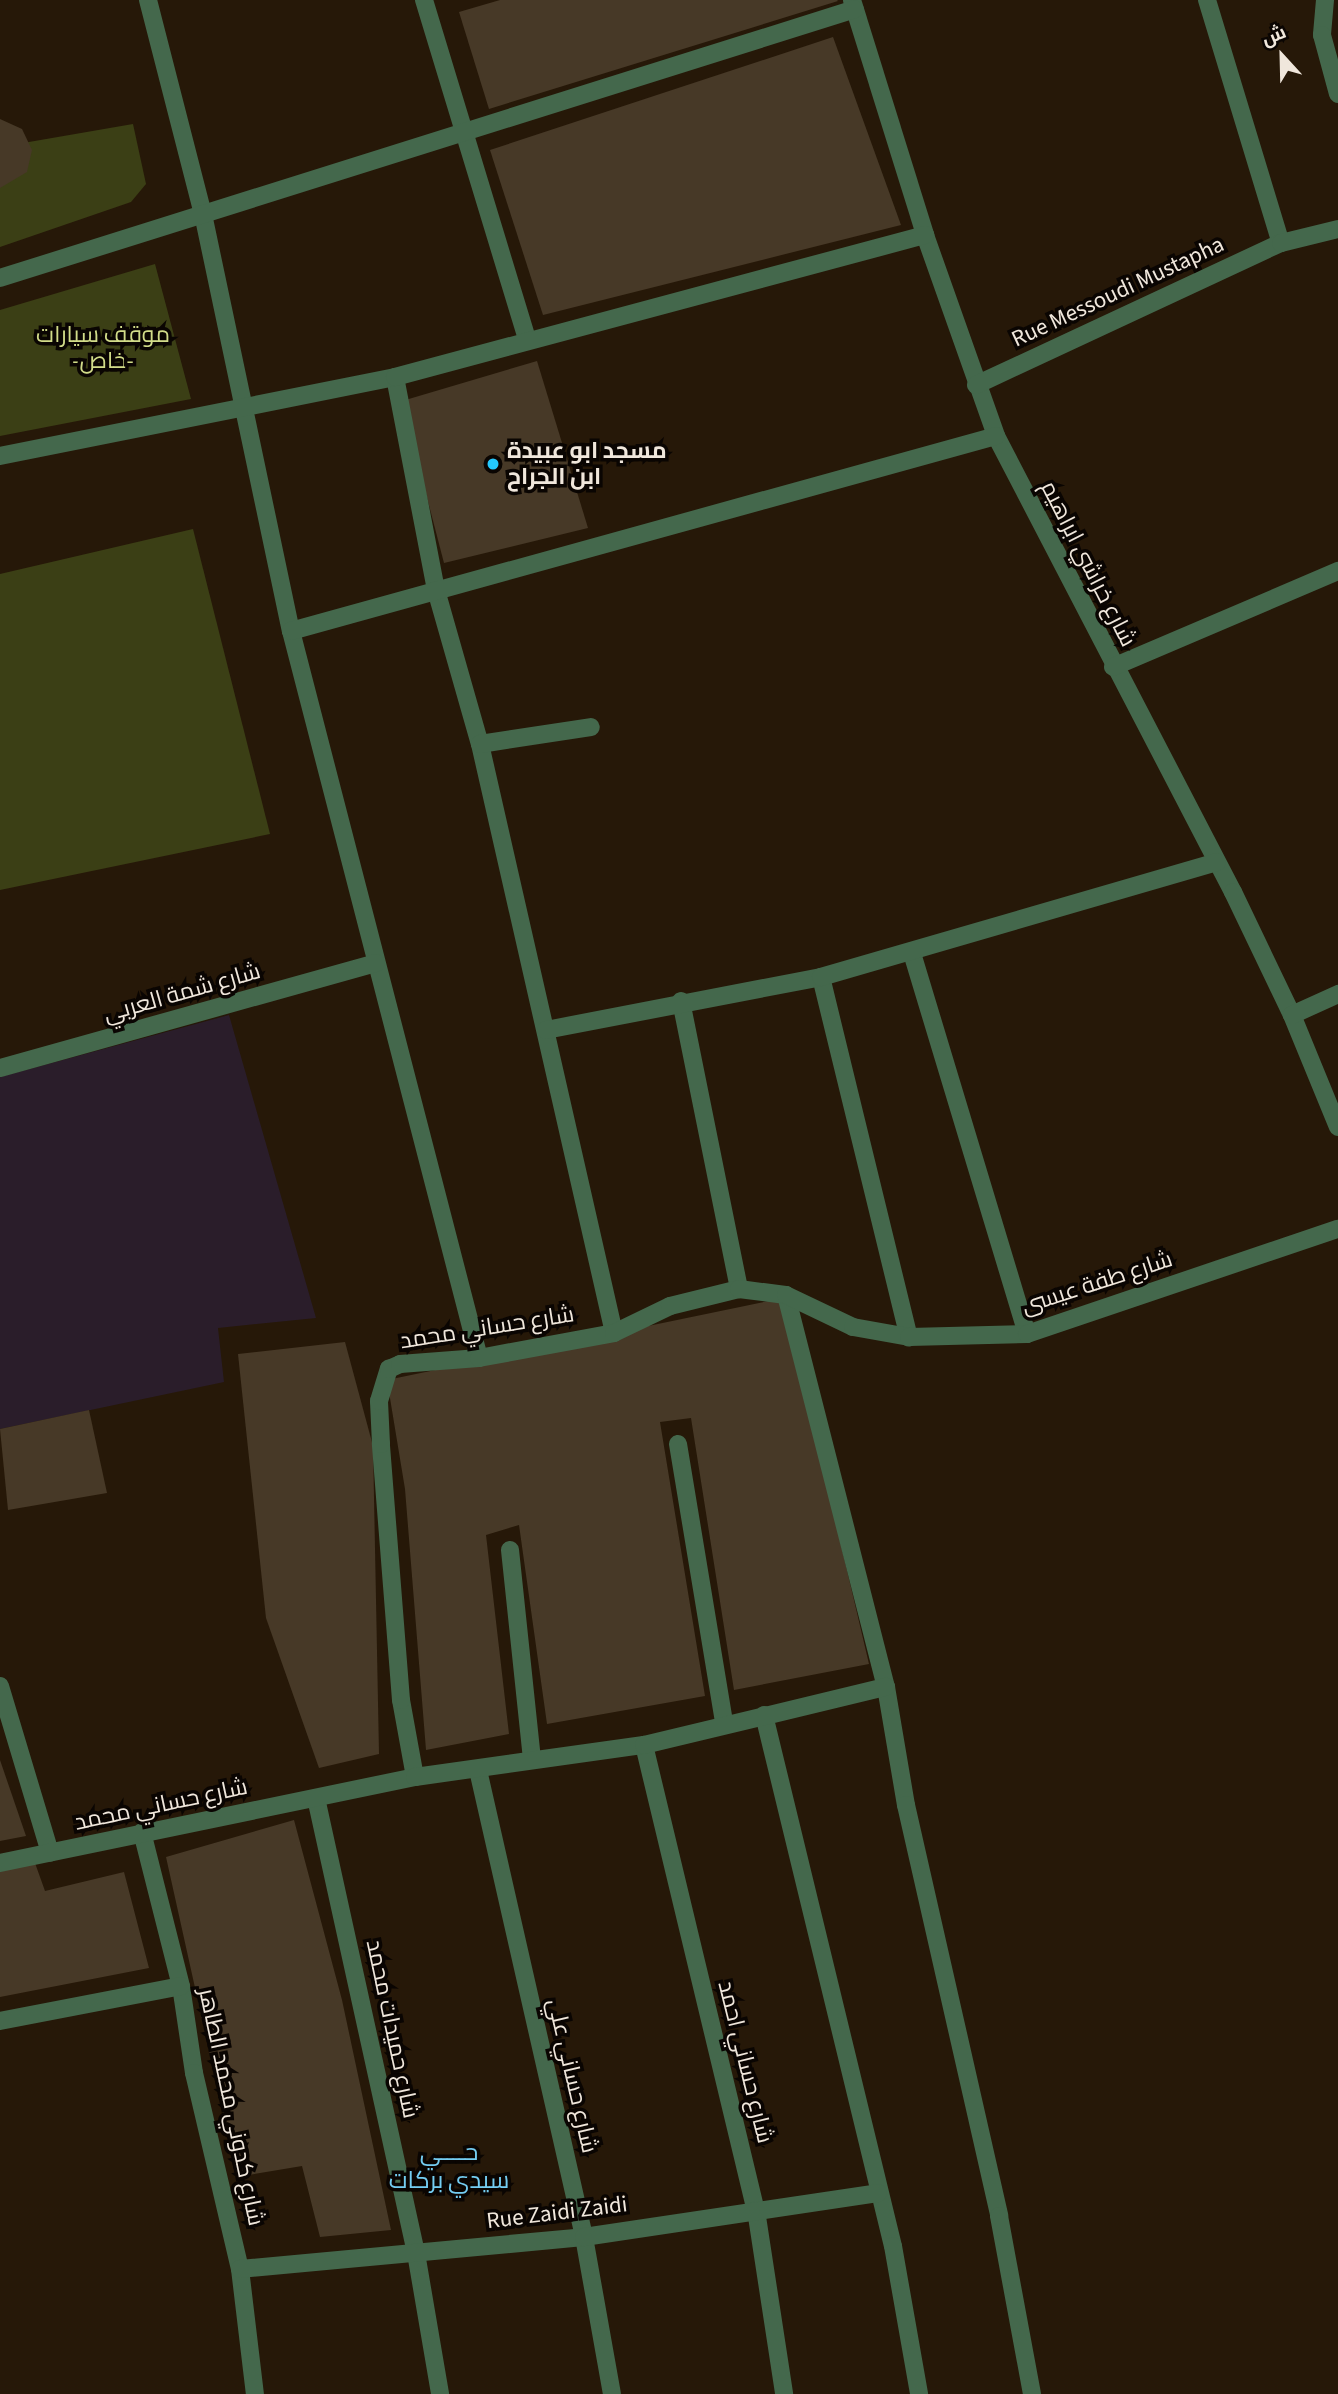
<!DOCTYPE html>
<meta charset="utf-8">
<style>
body{margin:0}
#map{position:relative;width:1338px;height:2394px;overflow:hidden;background:#261808;font-family:"Source Sans 3",Cairo,sans-serif}
div>[style]{position:absolute}
.education>*{inset:0;background:#2a1d2a}
.green>*{inset:0;background:#3b3f15}
.building>*{inset:0;background:#473927}
.street>*{height:18px;margin:-9px;padding:0 9px;transform-origin:9px;border-radius:9px;background:#44684c}
.dots>*{width:19px;height:19px;translate:-50% -50%;box-sizing:border-box;border:4px solid #0a0502;border-radius:50%}
span{translate:-50% -50%;white-space:nowrap;text-align:center;line-height:1.15;-webkit-text-stroke:7px #0a0502;paint-order:stroke}
.street-label{font-size:23px;color:#f0e7dc}
.park-label{font-size:23px;color:#d2dc89}
.poi-label{font-size:23px;color:#f0e7dc;font-weight:700}
.left{translate:0 -50%;text-align:left}
.neighbourhood-label{font-size:24px;color:#74cdf2}
.north{position:absolute;left:1247px;top:21px;width:70px;height:70px;-webkit-text-stroke:5px #0a0502;paint-order:stroke;rotate:338deg;font-size:19px;font-weight:700;line-height:28px;text-align:center;color:#f0e7dc}
.north::after{content:'';display:block;margin:auto;width:24px;height:32px;background:#f0e7dc;clip-path:polygon(50% 0,100% 100%,50% 72%,0 100%)}
</style>
<div id="map">
<div class="education">
<i style="clip-path:polygon(229px 1015px,316px 1318px,218px 1328px,224px 1382px,0 1429px,0 1077px)"></i>
</div>
<div class="green">
<i style="clip-path:polygon(133px 124px,146px 184px,131px 202px,0 247px,0 147px)"></i>
<i style="clip-path:polygon(155px 264px,191px 399px,0 436px,0 310px)"></i>
<i style="clip-path:polygon(193px 529px,270px 834px,0 890px,0 574px)"></i>
</div>
<div class="building">
<i style="clip-path:polygon(500px 0,837px 0,838px 1px,489px 109px,459px 12px)"></i>
<i style="clip-path:polygon(833px 37px,901px 225px,543px 315px,490px 150px)"></i>
<i style="clip-path:polygon(0 119px,22px 129px,32px 150px,27px 172px,0 188px)"></i>
<i style="clip-path:polygon(537px 361px,588px 528px,444px 563px,402px 401px)"></i>
<i style="clip-path:polygon(783px 1298px,869px 1664px,734px 1690px,691px 1418px,660px 1422px,705px 1696px,547px 1724px,519px 1525px,486px 1535px,509px 1734px,426px 1750px,405px 1489px,387px 1380px)"></i>
<i style="clip-path:polygon(345px 1342px,373px 1446px,379px 1754px,319px 1768px,266px 1618px,238px 1354px)"></i>
<i style="clip-path:polygon(89px 1410px,107px 1493px,8px 1510px,0 1429px)"></i>
<i style="clip-path:polygon(0 1760px,26px 1836px,0 1841px)"></i>
<i style="clip-path:polygon(294px 1820px,342px 2000px,391px 2230px,320px 2237px,302px 2166px,237px 2177px,166px 1857px)"></i>
<i style="clip-path:polygon(35px 1863px,45px 1891px,124px 1872px,149px 1968px,0 1997px,0 1870px)"></i>
</div>
<div class="street">
<i style="left:148px;top:0;width:221px;rotate:75.6deg"></i>
<i style="left:203px;top:214px;width:426px;rotate:78.1deg"></i>
<i style="left:291px;top:631px;width:751px;rotate:75.5deg"></i>
<i style="left:424px;top:0;width:354px;rotate:73.1deg"></i>
<i style="left:852px;top:0;width:246px;rotate:72.7deg"></i>
<i style="left:925px;top:235px;width:213px;rotate:70.5deg"></i>
<i style="left:996px;top:436px;width:514px;rotate:62.54deg"></i>
<i style="left:1233px;top:892px;width:136px;rotate:64.4deg"></i>
<i style="left:1292px;top:1015px;width:121px;rotate:67.7deg"></i>
<i style="left:1207px;top:0;width:254px;rotate:73.1deg"></i>
<i style="left:1325px;top:0;width:35px;rotate:95deg"></i>
<i style="left:1322px;top:35px;width:61px;rotate:74.8deg"></i>
<i style="left:0;top:278px;width:896px;rotate:-17.46deg"></i>
<i style="left:395px;top:377px;width:217px;rotate:79.1deg"></i>
<i style="left:436px;top:590px;width:160px;rotate:74.1deg"></i>
<i style="left:480px;top:744px;width:604px;rotate:77.18deg"></i>
<i style="left:976px;top:385px;width:336px;rotate:-25deg"></i>
<i style="left:1281px;top:243px;width:59px;rotate:-13.8deg"></i>
<i style="left:0;top:456px;width:403px;rotate:-11.3deg"></i>
<i style="left:395px;top:377px;width:549px;rotate:-15deg"></i>
<i style="left:291px;top:631px;width:731px;rotate:-15.46deg"></i>
<i style="left:1113px;top:667px;width:245px;rotate:-23.1deg"></i>
<i style="left:480px;top:744px;width:112px;rotate:-8.7deg"></i>
<i style="left:912px;top:953px;width:398px;rotate:73.2deg"></i>
<i style="left:821px;top:977px;width:371px;rotate:76.3deg"></i>
<i style="left:681px;top:1001px;width:294px;rotate:78.6deg"></i>
<i style="left:1292px;top:1015px;width:51px;rotate:-24.5deg"></i>
<i style="left:546px;top:1030px;width:280px;rotate:-10.9deg"></i>
<i style="left:821px;top:977px;width:412px;rotate:-16.2deg"></i>
<i style="left:0;top:1068px;width:390px;rotate:-15.6deg"></i>
<i style="left:786px;top:1295px;width:405px;rotate:75.7deg"></i>
<i style="left:886px;top:1687px;width:120px;rotate:80.4deg"></i>
<i style="left:906px;top:1805px;width:421px;rotate:77.2deg"></i>
<i style="left:999px;top:2216px;width:181px;rotate:79.5deg"></i>
<i style="left:678px;top:1444px;width:283px;rotate:80.6deg"></i>
<i style="left:510px;top:1550px;width:210px;rotate:84deg"></i>
<i style="left:0;top:1686px;width:174px;rotate:73.3deg"></i>
<i style="left:764px;top:1715px;width:546px;rotate:76.35deg"></i>
<i style="left:893px;top:2246px;width:150px;rotate:80deg"></i>
<i style="left:644px;top:1745px;width:478px;rotate:76.5deg"></i>
<i style="left:756px;top:2210px;width:186px;rotate:81.3deg"></i>
<i style="left:478px;top:1770px;width:479px;rotate:77.2deg"></i>
<i style="left:584px;top:2237px;width:159px;rotate:79.9deg"></i>
<i style="left:415px;top:1777px;width:78px;rotate:-100.3deg"></i>
<i style="left:401px;top:1700px;width:257px;rotate:-94.5deg"></i>
<i style="left:381px;top:1444px;width:43px;rotate:-92.7deg"></i>
<i style="left:379px;top:1401px;width:34px;rotate:-73deg"></i>
<i style="left:389px;top:1369px;width:12px;rotate:-24deg"></i>
<i style="left:400px;top:1364px;width:79px;rotate:-4.3deg"></i>
<i style="left:479px;top:1358px;width:137px;rotate:-10.5deg"></i>
<i style="left:614px;top:1333px;width:62px;rotate:-25.7deg"></i>
<i style="left:670px;top:1306px;width:71px;rotate:-13.8deg"></i>
<i style="left:739px;top:1289px;width:47px;rotate:7.3deg"></i>
<i style="left:786px;top:1295px;width:74px;rotate:25.5deg"></i>
<i style="left:853px;top:1327px;width:57px;rotate:10.1deg"></i>
<i style="left:909px;top:1337px;width:118px;rotate:-1.5deg"></i>
<i style="left:1027px;top:1334px;width:328px;rotate:-18.7deg"></i>
<i style="left:316px;top:1798px;width:466px;rotate:77.6deg"></i>
<i style="left:416px;top:2253px;width:143px;rotate:80.3deg"></i>
<i style="left:142px;top:1832px;width:159px;rotate:75.8deg"></i>
<i style="left:181px;top:1986px;width:88px;rotate:81.5deg"></i>
<i style="left:194px;top:2073px;width:201px;rotate:76.8deg"></i>
<i style="left:240px;top:2269px;width:126px;rotate:83.2deg"></i>
<i style="left:0;top:1863px;width:424px;rotate:-11.7deg"></i>
<i style="left:415px;top:1777px;width:231px;rotate:-8deg"></i>
<i style="left:644px;top:1745px;width:249px;rotate:-13.5deg"></i>
<i style="left:0;top:2021px;width:184px;rotate:-10.9deg"></i>
<i style="left:240px;top:2269px;width:345px;rotate:-5.3deg"></i>
<i style="left:584px;top:2237px;width:297px;rotate:-8.5deg"></i>
</div>
<div class="dots">
<i style="left:493px;top:464px;background:#24c9fe"></i>
</div>
<div class="street-label">
<span style="left:1118px;top:292px;rotate:-25deg">Rue Messoudi Mustapha</span>
<span style="left:1088px;top:564px;rotate:63deg">شارع خراشي ابراهيم</span>
<span style="left:182px;top:993px;rotate:-16deg">شارع شمة العربي</span>
<span style="left:1097px;top:1283px;rotate:-18deg">شارع طفة عيسى</span>
<span style="left:487px;top:1328px;rotate:-9deg">شارع حساني محمد</span>
<span style="left:161px;top:1805px;rotate:-12deg">شارع حساني محمد</span>
<span style="left:392px;top:2029px;rotate:78deg">شارع حميدات محمد</span>
<span style="left:745px;top:2062px;rotate:76deg">شارع حساني احمد</span>
<span style="left:572px;top:2076px;rotate:77deg">شارع حساني علي</span>
<span style="left:231px;top:2107px;rotate:78deg">شارع كدوني محمد الطاهر</span>
<span style="left:557px;top:2213px;rotate:-7deg">Rue Zaidi Zaidi</span>
</div>
<div class="park-label">
<span style="left:103px;top:348px">موقف سيارات<br>-خاص-</span>
</div>
<div class="poi-label">
<span class="left" style="left:507px;top:464px">مسجد ابو عبيدة<br>ابن الجراح</span>
</div>
<div class="neighbourhood-label">
<span style="left:449px;top:2167px">حــــي<br>سيدي بركات</span>
</div>
<div class="north">ش</div>
</div>
